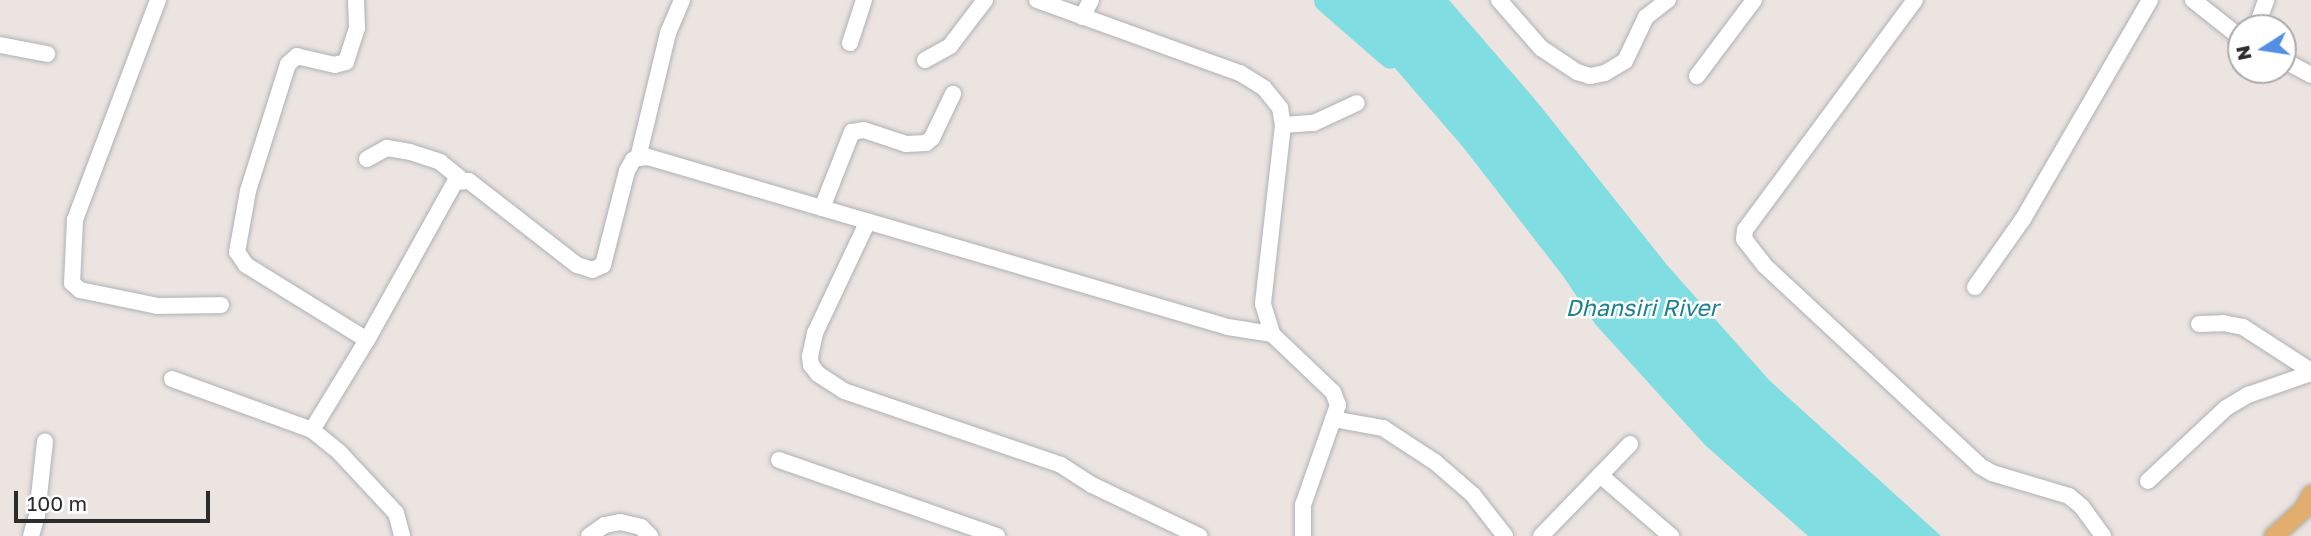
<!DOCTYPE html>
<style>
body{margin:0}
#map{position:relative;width:2311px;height:536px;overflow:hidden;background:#ece4e0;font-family:"Golos Text",sans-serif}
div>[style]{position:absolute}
.water>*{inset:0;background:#80dde2}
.river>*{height:23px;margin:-11.5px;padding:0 11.5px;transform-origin:11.5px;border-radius:11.5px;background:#80dde2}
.roads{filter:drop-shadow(0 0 2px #adb1b7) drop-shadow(0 0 2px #adb1b7)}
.minor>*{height:16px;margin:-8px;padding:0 8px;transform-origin:8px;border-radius:8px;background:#fff}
.major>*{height:19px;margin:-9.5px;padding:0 9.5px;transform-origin:9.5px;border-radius:9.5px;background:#e1ae70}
span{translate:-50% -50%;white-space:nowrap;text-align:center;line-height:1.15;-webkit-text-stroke:5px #fff;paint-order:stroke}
.water-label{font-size:23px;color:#1d818f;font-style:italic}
.north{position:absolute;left:2227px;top:14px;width:70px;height:70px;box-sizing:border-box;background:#fff;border:2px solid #ababab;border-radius:50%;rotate:258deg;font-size:19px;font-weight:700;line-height:28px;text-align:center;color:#2c2c2c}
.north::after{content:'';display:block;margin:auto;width:24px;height:32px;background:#548fe6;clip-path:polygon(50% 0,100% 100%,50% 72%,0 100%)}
.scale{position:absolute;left:14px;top:491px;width:196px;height:32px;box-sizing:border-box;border:4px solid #2c2c2c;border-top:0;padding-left:9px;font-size:21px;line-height:24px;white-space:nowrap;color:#2c2c2c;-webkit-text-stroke:5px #fff;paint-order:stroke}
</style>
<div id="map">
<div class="water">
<i style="clip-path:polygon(1336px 0,1449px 0,1538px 103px,1667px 265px,1770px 381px,1941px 536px,1808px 536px,1705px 445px,1596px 325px,1563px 276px,1463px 147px)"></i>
</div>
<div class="river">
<i style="left:1325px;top:0;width:86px;rotate:41.2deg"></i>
</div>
<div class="roads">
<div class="minor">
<i style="left:158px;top:0;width:235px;rotate:110.7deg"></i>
<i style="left:75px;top:220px;width:63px;rotate:92.7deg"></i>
<i style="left:72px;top:283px;width:11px;rotate:41deg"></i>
<i style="left:80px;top:290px;width:80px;rotate:11.6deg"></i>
<i style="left:158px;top:306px;width:63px;rotate:-0.9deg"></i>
<i style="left:356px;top:0;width:28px;rotate:88deg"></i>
<i style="left:357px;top:28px;width:36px;rotate:108deg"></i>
<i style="left:346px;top:62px;width:11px;rotate:165deg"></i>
<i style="left:335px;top:65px;width:39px;rotate:-167deg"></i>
<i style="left:297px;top:56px;width:12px;rotate:138deg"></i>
<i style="left:288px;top:64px;width:133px;rotate:107.5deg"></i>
<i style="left:248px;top:191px;width:62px;rotate:100.2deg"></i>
<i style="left:237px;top:252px;width:16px;rotate:55deg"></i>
<i style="left:246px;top:265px;width:142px;rotate:31.8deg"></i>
<i style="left:1037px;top:0;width:216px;rotate:19.8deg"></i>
<i style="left:1240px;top:73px;width:28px;rotate:32deg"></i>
<i style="left:1264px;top:88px;width:26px;rotate:51deg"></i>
<i style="left:1280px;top:108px;width:17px;rotate:80deg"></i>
<i style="left:1283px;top:125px;width:180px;rotate:96.4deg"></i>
<i style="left:1263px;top:304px;width:31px;rotate:73deg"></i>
<i style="left:1272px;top:334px;width:84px;rotate:43.6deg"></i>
<i style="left:1333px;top:392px;width:14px;rotate:69deg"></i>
<i style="left:1338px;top:405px;width:106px;rotate:109.3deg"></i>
<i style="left:1303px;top:505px;width:31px;rotate:90deg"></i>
<i style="left:1499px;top:0;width:64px;rotate:48.8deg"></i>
<i style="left:1541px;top:48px;width:43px;rotate:33.7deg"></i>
<i style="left:1577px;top:72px;width:14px;rotate:17deg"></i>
<i style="left:1590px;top:76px;width:15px;rotate:-11deg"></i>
<i style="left:1605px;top:73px;width:23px;rotate:-31deg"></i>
<i style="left:1625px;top:61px;width:49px;rotate:-64.5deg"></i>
<i style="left:1646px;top:17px;width:28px;rotate:-38deg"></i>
<i style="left:1915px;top:0;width:286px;rotate:126.5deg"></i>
<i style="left:1745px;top:230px;width:9px;rotate:96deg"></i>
<i style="left:1744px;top:239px;width:33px;rotate:52deg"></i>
<i style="left:1764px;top:265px;width:295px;rotate:42.9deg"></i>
<i style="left:1980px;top:466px;width:14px;rotate:30deg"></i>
<i style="left:1992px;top:473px;width:80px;rotate:16.6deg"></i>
<i style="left:2069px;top:496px;width:17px;rotate:40deg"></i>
<i style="left:2082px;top:507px;width:36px;rotate:54deg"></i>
<i style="left:2193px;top:0;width:61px;rotate:38.4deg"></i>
<i style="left:1082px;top:17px;width:19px;rotate:-62deg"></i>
<i style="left:2256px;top:28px;width:30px;rotate:-70deg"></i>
<i style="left:850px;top:43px;width:45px;rotate:-72deg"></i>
<i style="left:0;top:45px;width:48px;rotate:10.8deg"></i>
<i style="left:925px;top:60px;width:29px;rotate:-29deg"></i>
<i style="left:950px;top:46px;width:58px;rotate:-52.7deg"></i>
<i style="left:2283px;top:60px;width:32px;rotate:28deg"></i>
<i style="left:1697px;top:76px;width:95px;rotate:-53.1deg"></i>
<i style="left:1283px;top:125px;width:31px;rotate:-4deg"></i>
<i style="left:1314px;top:123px;width:47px;rotate:-24.9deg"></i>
<i style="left:638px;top:158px;width:129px;rotate:-76.5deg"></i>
<i style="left:668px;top:33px;width:36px;rotate:-67deg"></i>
<i style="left:367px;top:159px;width:23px;rotate:-29deg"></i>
<i style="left:387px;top:148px;width:23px;rotate:10deg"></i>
<i style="left:410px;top:152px;width:32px;rotate:18deg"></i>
<i style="left:440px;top:162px;width:27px;rotate:39deg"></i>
<i style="left:822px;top:208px;width:82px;rotate:-68.5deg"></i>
<i style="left:852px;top:132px;width:12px;rotate:-9deg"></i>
<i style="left:864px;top:130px;width:44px;rotate:18.4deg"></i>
<i style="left:906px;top:144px;width:20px;rotate:-3deg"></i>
<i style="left:926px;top:143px;width:8px;rotate:-40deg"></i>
<i style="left:932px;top:138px;width:49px;rotate:-64.5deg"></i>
<i style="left:867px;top:223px;width:122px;rotate:115.3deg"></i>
<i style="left:815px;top:333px;width:24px;rotate:102deg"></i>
<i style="left:810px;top:356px;width:9px;rotate:84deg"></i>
<i style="left:811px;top:365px;width:11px;rotate:52deg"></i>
<i style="left:818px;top:374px;width:31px;rotate:33deg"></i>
<i style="left:844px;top:391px;width:229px;rotate:18.8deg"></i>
<i style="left:1061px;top:465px;width:37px;rotate:33deg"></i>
<i style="left:1092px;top:485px;width:119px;rotate:25.5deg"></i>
<i style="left:1975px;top:287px;width:83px;rotate:-54.8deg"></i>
<i style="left:2023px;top:219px;width:253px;rotate:-59.9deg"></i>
<i style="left:2199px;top:324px;width:24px;rotate:-2deg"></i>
<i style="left:2223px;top:323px;width:20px;rotate:11deg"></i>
<i style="left:2243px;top:327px;width:81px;rotate:32.9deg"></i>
<i style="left:172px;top:379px;width:149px;rotate:20deg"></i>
<i style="left:312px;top:430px;width:36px;rotate:39deg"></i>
<i style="left:340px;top:453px;width:82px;rotate:47deg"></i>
<i style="left:396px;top:513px;width:24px;rotate:75deg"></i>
<i style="left:1333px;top:419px;width:51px;rotate:10.2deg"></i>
<i style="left:1383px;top:428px;width:62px;rotate:33.2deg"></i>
<i style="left:1435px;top:462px;width:50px;rotate:41deg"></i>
<i style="left:1473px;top:495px;width:52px;rotate:52deg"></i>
<i style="left:312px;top:430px;width:105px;rotate:-58.6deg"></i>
<i style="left:367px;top:340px;width:181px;rotate:-60.9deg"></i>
<i style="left:455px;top:182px;width:14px;rotate:-4deg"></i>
<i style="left:469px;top:181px;width:137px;rotate:37.9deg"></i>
<i style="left:577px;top:265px;width:16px;rotate:18deg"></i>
<i style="left:592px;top:270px;width:12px;rotate:-24deg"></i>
<i style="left:603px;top:265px;width:97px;rotate:-75.7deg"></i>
<i style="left:627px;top:171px;width:13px;rotate:-61deg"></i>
<i style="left:633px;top:160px;width:5px;rotate:-22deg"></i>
<i style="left:638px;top:158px;width:10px;rotate:-6deg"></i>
<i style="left:648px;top:157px;width:604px;rotate:16.34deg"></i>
<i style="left:1228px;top:327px;width:45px;rotate:9deg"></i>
<i style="left:779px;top:460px;width:231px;rotate:19.2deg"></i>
<i style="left:1600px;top:475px;width:94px;rotate:40.7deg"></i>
<i style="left:2148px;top:481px;width:107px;rotate:-43.1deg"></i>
<i style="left:2226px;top:408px;width:26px;rotate:-31deg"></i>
<i style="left:2248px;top:395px;width:67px;rotate:-19.2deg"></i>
<i style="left:31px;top:536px;width:22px;rotate:-74deg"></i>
<i style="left:37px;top:515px;width:74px;rotate:-83.8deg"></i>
<i style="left:589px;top:536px;width:19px;rotate:-35deg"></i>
<i style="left:605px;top:525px;width:15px;rotate:-11deg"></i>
<i style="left:620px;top:522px;width:22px;rotate:13deg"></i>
<i style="left:641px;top:527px;width:13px;rotate:45deg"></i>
<i style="left:1541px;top:536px;width:128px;rotate:-45.9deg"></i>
</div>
<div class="major">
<i style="left:2273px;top:536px;width:40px;rotate:-42deg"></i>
<i style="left:2303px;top:509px;width:17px;rotate:-62deg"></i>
</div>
</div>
<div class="water-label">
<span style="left:1642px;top:307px">Dhansiri River</span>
</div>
<div class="north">N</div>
<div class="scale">100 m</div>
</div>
